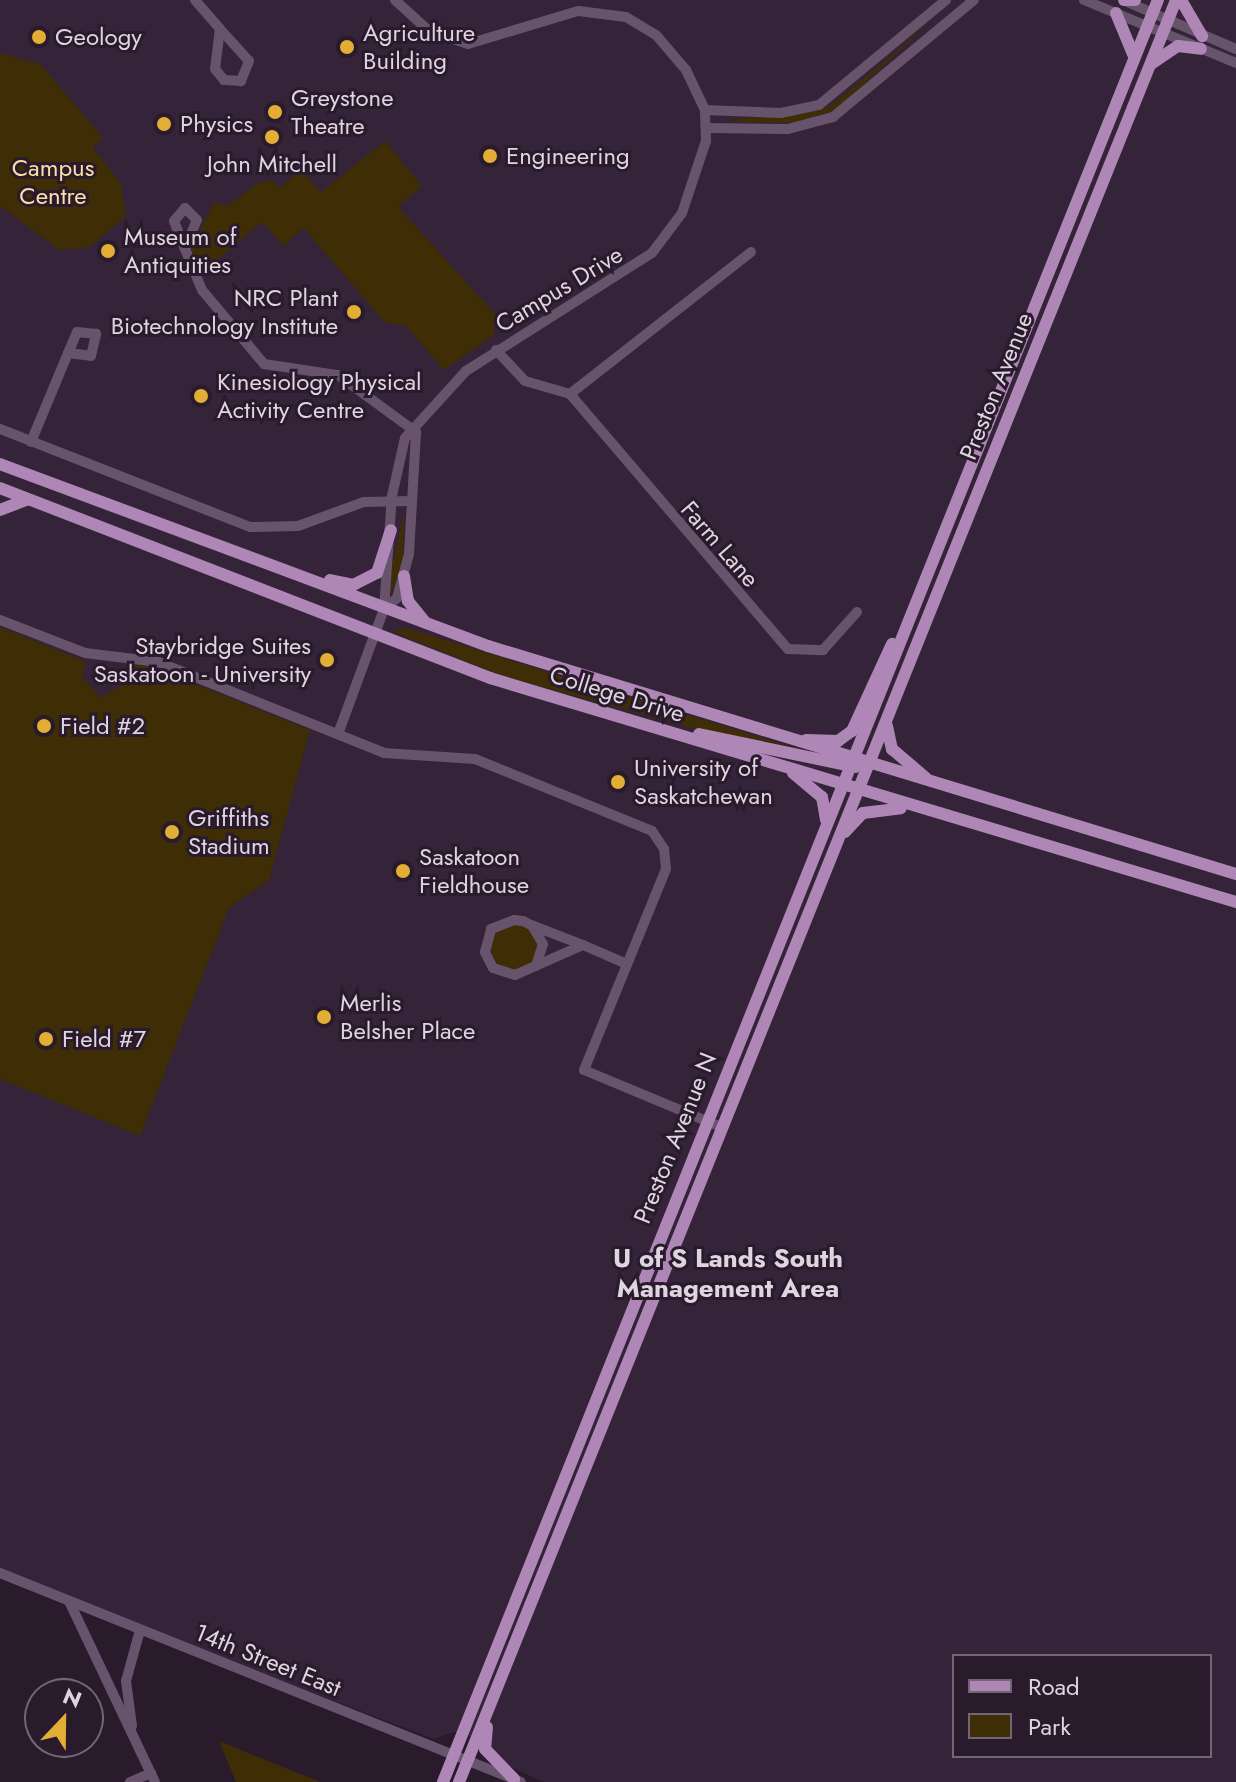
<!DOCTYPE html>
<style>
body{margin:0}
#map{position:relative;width:1236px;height:1782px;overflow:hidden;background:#291a2c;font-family:Jost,sans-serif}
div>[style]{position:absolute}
.built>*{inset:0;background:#342339}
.green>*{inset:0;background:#3e2d05}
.round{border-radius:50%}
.minor>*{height:10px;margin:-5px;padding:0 5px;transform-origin:5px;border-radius:5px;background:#67546c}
.major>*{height:12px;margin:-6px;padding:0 6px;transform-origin:6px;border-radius:6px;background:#af87b7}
.dots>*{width:22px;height:22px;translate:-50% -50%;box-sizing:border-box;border:4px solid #291a2c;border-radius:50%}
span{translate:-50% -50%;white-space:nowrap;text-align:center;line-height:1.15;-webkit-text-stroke:6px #291a2c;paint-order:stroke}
.poi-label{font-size:24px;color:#dfd5e1}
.left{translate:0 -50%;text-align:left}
.right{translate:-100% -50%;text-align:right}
.park-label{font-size:24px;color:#fbdfa9}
.street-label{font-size:24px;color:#dfd5e1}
.neighbourhood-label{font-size:26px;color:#dfd5e1;font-weight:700}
.legend{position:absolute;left:952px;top:1654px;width:260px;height:104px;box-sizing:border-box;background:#291a2c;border:2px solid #726574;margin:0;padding:10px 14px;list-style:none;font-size:24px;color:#dfd5e1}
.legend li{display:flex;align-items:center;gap:16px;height:40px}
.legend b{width:40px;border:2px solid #726574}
.north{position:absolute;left:24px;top:1678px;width:80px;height:80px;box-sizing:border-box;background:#291a2c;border:2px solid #726574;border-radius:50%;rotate:22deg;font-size:22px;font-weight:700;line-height:32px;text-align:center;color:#dfd5e1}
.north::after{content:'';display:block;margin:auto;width:28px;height:36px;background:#e3ae35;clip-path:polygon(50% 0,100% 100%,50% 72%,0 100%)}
</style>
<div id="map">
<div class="built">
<i style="clip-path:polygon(evenodd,0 0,1236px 0,1236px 1782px,544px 1782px,504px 1764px,488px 1742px,454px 1732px,434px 1739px,0 1573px,0 0,954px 1656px,1210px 1656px,1210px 1756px,954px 1756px,954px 1656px)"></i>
</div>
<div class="green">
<i style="clip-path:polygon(936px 18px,835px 110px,795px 123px,721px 122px,829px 107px)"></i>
<i style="clip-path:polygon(0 53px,40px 64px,103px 138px,93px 147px,121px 184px,126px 216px,90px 247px,59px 250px,0 206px)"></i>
<i style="clip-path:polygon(385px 141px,422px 186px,398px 207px,495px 314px,494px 335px,444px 370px,405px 325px,385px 323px,304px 228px,283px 246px,262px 222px,205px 270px,190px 250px,214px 202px,228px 206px,256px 184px,272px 180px,280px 188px,301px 170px,321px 192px)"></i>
<i style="clip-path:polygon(404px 511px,403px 563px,389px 599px,387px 592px)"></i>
<i style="clip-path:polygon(0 627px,85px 661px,83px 679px,101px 697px,124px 684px,128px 663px,147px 665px,310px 730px,269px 880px,229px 908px,140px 1136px,0 1079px)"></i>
<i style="clip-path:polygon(406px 628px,811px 753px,828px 765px,505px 677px,392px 631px)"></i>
<i class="round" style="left:491px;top:924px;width:46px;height:46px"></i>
<i style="clip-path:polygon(219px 1741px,320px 1782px,236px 1782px)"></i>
</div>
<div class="minor">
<i style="left:195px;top:0;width:38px;rotate:49deg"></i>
<i style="left:1084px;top:0;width:165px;rotate:22.5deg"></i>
<i style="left:1125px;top:1px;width:121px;rotate:23.4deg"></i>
<i style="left:220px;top:29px;width:43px;rotate:47.8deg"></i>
<i style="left:249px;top:61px;width:22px;rotate:112deg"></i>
<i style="left:241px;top:81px;width:17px;rotate:-177deg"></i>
<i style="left:224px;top:80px;width:14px;rotate:-129deg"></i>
<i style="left:215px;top:69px;width:40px;rotate:-82.9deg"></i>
<i style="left:705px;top:110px;width:76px;rotate:2.3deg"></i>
<i style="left:781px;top:113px;width:39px;rotate:-12deg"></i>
<i style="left:819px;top:105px;width:165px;rotate:-39.6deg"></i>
<i style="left:707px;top:128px;width:81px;rotate:0.7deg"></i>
<i style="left:788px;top:129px;width:47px;rotate:-14.9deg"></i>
<i style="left:833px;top:117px;width:183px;rotate:-39.7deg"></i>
<i style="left:185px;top:249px;width:31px;rotate:-68deg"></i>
<i style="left:197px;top:220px;width:17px;rotate:-135deg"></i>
<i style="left:185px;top:208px;width:17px;rotate:130deg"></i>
<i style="left:174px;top:221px;width:30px;rotate:69deg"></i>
<i style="left:185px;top:249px;width:44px;rotate:67.5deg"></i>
<i style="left:202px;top:290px;width:97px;rotate:50deg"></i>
<i style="left:264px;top:364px;width:75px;rotate:8.5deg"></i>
<i style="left:338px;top:375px;width:97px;rotate:36.2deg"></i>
<i style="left:496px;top:350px;width:42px;rotate:46.9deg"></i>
<i style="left:525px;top:381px;width:47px;rotate:16.1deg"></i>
<i style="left:570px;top:394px;width:230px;rotate:-38.1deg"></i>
<i style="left:570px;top:394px;width:335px;rotate:49.5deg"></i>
<i style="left:788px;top:649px;width:35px;rotate:2deg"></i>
<i style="left:823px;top:650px;width:51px;rotate:-48.2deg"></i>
<i style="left:0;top:429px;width:269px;rotate:21.4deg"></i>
<i style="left:250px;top:527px;width:48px;rotate:-1.2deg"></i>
<i style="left:298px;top:526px;width:70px;rotate:-20deg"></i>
<i style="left:364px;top:502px;width:47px;rotate:-1.2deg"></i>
<i style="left:31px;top:442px;width:96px;rotate:-67.4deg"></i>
<i style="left:68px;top:353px;width:23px;rotate:7deg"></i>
<i style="left:91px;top:356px;width:23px;rotate:-77deg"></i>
<i style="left:96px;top:334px;width:19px;rotate:-174deg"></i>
<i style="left:77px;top:332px;width:23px;rotate:113deg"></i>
<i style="left:384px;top:609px;width:17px;rotate:-40deg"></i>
<i style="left:397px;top:598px;width:46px;rotate:-74.7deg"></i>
<i style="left:409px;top:554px;width:122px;rotate:-86.7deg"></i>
<i style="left:0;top:620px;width:91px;rotate:21.2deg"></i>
<i style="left:85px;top:653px;width:74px;rotate:7deg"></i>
<i style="left:158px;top:662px;width:244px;rotate:21.9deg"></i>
<i style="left:384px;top:753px;width:91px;rotate:3.8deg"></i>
<i style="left:475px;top:759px;width:191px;rotate:22.1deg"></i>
<i style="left:652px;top:831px;width:22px;rotate:56deg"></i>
<i style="left:664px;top:849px;width:20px;rotate:84deg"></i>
<i style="left:666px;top:869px;width:217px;rotate:112.2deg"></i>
<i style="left:584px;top:1070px;width:148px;rotate:22.6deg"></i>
<i style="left:338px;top:734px;width:133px;rotate:-69.8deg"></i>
<i style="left:384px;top:609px;width:113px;rotate:-86deg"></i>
<i style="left:392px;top:496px;width:59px;rotate:-77.4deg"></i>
<i style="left:405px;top:438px;width:91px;rotate:-47.7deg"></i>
<i style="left:466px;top:371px;width:220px;rotate:-32.4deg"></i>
<i style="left:652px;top:253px;width:50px;rotate:-53.1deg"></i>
<i style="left:682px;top:213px;width:76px;rotate:-71.6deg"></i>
<i style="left:706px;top:141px;width:31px;rotate:-92deg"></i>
<i style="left:705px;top:110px;width:44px;rotate:-115.4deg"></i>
<i style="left:686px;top:70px;width:46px;rotate:-130.6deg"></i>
<i style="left:656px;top:35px;width:35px;rotate:-149deg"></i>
<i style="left:626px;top:17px;width:48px;rotate:-172.9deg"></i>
<i style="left:578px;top:11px;width:115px;rotate:163.3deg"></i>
<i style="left:468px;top:44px;width:41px;rotate:-161.6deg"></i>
<i style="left:429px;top:31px;width:46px;rotate:-137.6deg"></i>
<i style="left:533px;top:927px;width:20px;rotate:60deg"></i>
<i style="left:543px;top:944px;width:23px;rotate:108deg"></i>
<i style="left:583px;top:945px;width:74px;rotate:156.2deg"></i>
<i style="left:515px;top:975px;width:23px;rotate:-162deg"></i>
<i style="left:493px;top:968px;width:18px;rotate:-117deg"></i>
<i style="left:485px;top:952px;width:24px;rotate:-75deg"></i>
<i style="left:491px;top:929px;width:25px;rotate:-21deg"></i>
<i style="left:514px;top:920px;width:9px;rotate:6deg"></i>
<i style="left:523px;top:921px;width:9px;rotate:27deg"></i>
<i style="left:531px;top:925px;width:56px;rotate:21deg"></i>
<i style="left:583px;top:945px;width:48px;rotate:23.4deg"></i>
<i style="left:0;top:1573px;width:561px;rotate:21.86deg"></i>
<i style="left:69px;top:1601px;width:200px;rotate:64.6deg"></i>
<i style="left:132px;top:1726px;width:45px;rotate:-97.6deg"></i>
<i style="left:126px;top:1681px;width:53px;rotate:-74.6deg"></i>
<i style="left:130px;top:1782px;width:23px;rotate:-23deg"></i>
</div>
<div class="major">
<i style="left:1124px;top:0;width:11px"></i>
<i style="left:1181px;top:0;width:42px;rotate:59.7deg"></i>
<i style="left:1116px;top:13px;width:44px;rotate:67.5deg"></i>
<i style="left:1151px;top:64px;width:32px;rotate:-34deg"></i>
<i style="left:1178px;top:46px;width:23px;rotate:7deg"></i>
<i style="left:0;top:464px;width:521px;rotate:20.45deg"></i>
<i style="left:488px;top:646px;width:782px;rotate:16.95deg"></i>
<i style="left:0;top:488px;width:526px;rotate:21.19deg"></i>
<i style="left:490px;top:678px;width:779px;rotate:16.71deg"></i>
<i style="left:0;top:510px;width:28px;rotate:-21deg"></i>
<i style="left:404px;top:576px;width:25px;rotate:81deg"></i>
<i style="left:408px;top:601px;width:28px;rotate:51deg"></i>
<i style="left:330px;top:580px;width:24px;rotate:12deg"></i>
<i style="left:353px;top:585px;width:27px;rotate:-27deg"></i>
<i style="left:377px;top:573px;width:45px;rotate:-72deg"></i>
<i style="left:887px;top:726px;width:24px;rotate:78deg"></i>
<i style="left:892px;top:749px;width:45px;rotate:40.5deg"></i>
<i style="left:699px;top:734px;width:160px;rotate:11.9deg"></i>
<i style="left:806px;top:740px;width:32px;rotate:2deg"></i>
<i style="left:838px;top:741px;width:17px;rotate:-36deg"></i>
<i style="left:852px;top:731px;width:96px;rotate:-65.3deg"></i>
<i style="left:793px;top:773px;width:38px;rotate:40deg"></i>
<i style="left:822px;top:797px;width:23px;rotate:80deg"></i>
<i style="left:845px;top:832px;width:26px;rotate:-47deg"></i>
<i style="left:863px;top:813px;width:38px;rotate:-7deg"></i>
<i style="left:487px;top:1727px;width:22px;rotate:95deg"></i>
<i style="left:485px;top:1749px;width:42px;rotate:46deg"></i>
<i style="left:443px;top:1782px;width:1920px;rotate:-68.14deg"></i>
<i style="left:459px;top:1782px;width:1921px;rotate:-68.08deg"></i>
</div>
<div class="dots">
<i style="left:39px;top:37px;background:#e3ae35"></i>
<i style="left:347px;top:47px;background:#e3ae35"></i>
<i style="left:275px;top:112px;background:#e3ae35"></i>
<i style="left:164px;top:124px;background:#e3ae35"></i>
<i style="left:272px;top:137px;background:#e3ae35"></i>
<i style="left:490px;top:156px;background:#e3ae35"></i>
<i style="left:108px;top:251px;background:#e3ae35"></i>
<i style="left:354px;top:312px;background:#e3ae35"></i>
<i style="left:201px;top:396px;background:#e3ae35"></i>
<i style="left:327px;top:660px;background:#e3ae35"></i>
<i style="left:44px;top:726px;background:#e3ae35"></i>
<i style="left:618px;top:782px;background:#e3ae35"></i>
<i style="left:172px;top:832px;background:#e3ae35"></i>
<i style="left:403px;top:871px;background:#e3ae35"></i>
<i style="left:324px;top:1017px;background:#e3ae35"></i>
<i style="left:46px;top:1039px;background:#e3ae35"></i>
</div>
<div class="poi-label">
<span class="left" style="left:363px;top:47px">Agriculture<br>Building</span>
<span class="left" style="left:55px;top:37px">Geology</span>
<span class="left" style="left:291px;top:112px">Greystone<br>Theatre</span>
<span class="left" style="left:180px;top:124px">Physics</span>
<span class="left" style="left:506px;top:156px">Engineering</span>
<span style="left:272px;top:164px">John Mitchell</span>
<span class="left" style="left:124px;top:251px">Museum of<br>Antiquities</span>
<span class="right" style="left:338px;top:312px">NRC Plant<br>Biotechnology Institute</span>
<span class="left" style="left:217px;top:396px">Kinesiology Physical<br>Activity Centre</span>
<span class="right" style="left:311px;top:660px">Staybridge Suites<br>Saskatoon - University</span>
<span class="left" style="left:60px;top:726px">Field #2</span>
<span class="left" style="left:634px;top:782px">University of<br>Saskatchewan</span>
<span class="left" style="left:188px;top:832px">Griffiths<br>Stadium</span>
<span class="left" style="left:419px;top:871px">Saskatoon<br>Fieldhouse</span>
<span class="left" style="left:340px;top:1017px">Merlis<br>Belsher Place</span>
<span class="left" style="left:62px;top:1039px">Field #7</span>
</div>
<div class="park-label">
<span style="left:53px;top:182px">Campus<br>Centre</span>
</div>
<div class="street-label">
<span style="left:559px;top:289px;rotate:-31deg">Campus Drive</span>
<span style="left:996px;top:386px;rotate:-68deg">Preston Avenue</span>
<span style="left:720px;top:544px;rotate:49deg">Farm Lane</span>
<span style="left:617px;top:694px;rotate:17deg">College Drive</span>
<span style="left:675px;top:1138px;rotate:-68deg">Preston Avenue N</span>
<span style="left:268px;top:1660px;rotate:22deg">14th Street East</span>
</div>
<div class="neighbourhood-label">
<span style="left:728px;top:1274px">U of S Lands South<br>Management Area</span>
</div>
<ul class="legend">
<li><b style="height:10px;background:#af87b7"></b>Road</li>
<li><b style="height:22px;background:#3e2d05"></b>Park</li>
</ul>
<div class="north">N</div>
</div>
